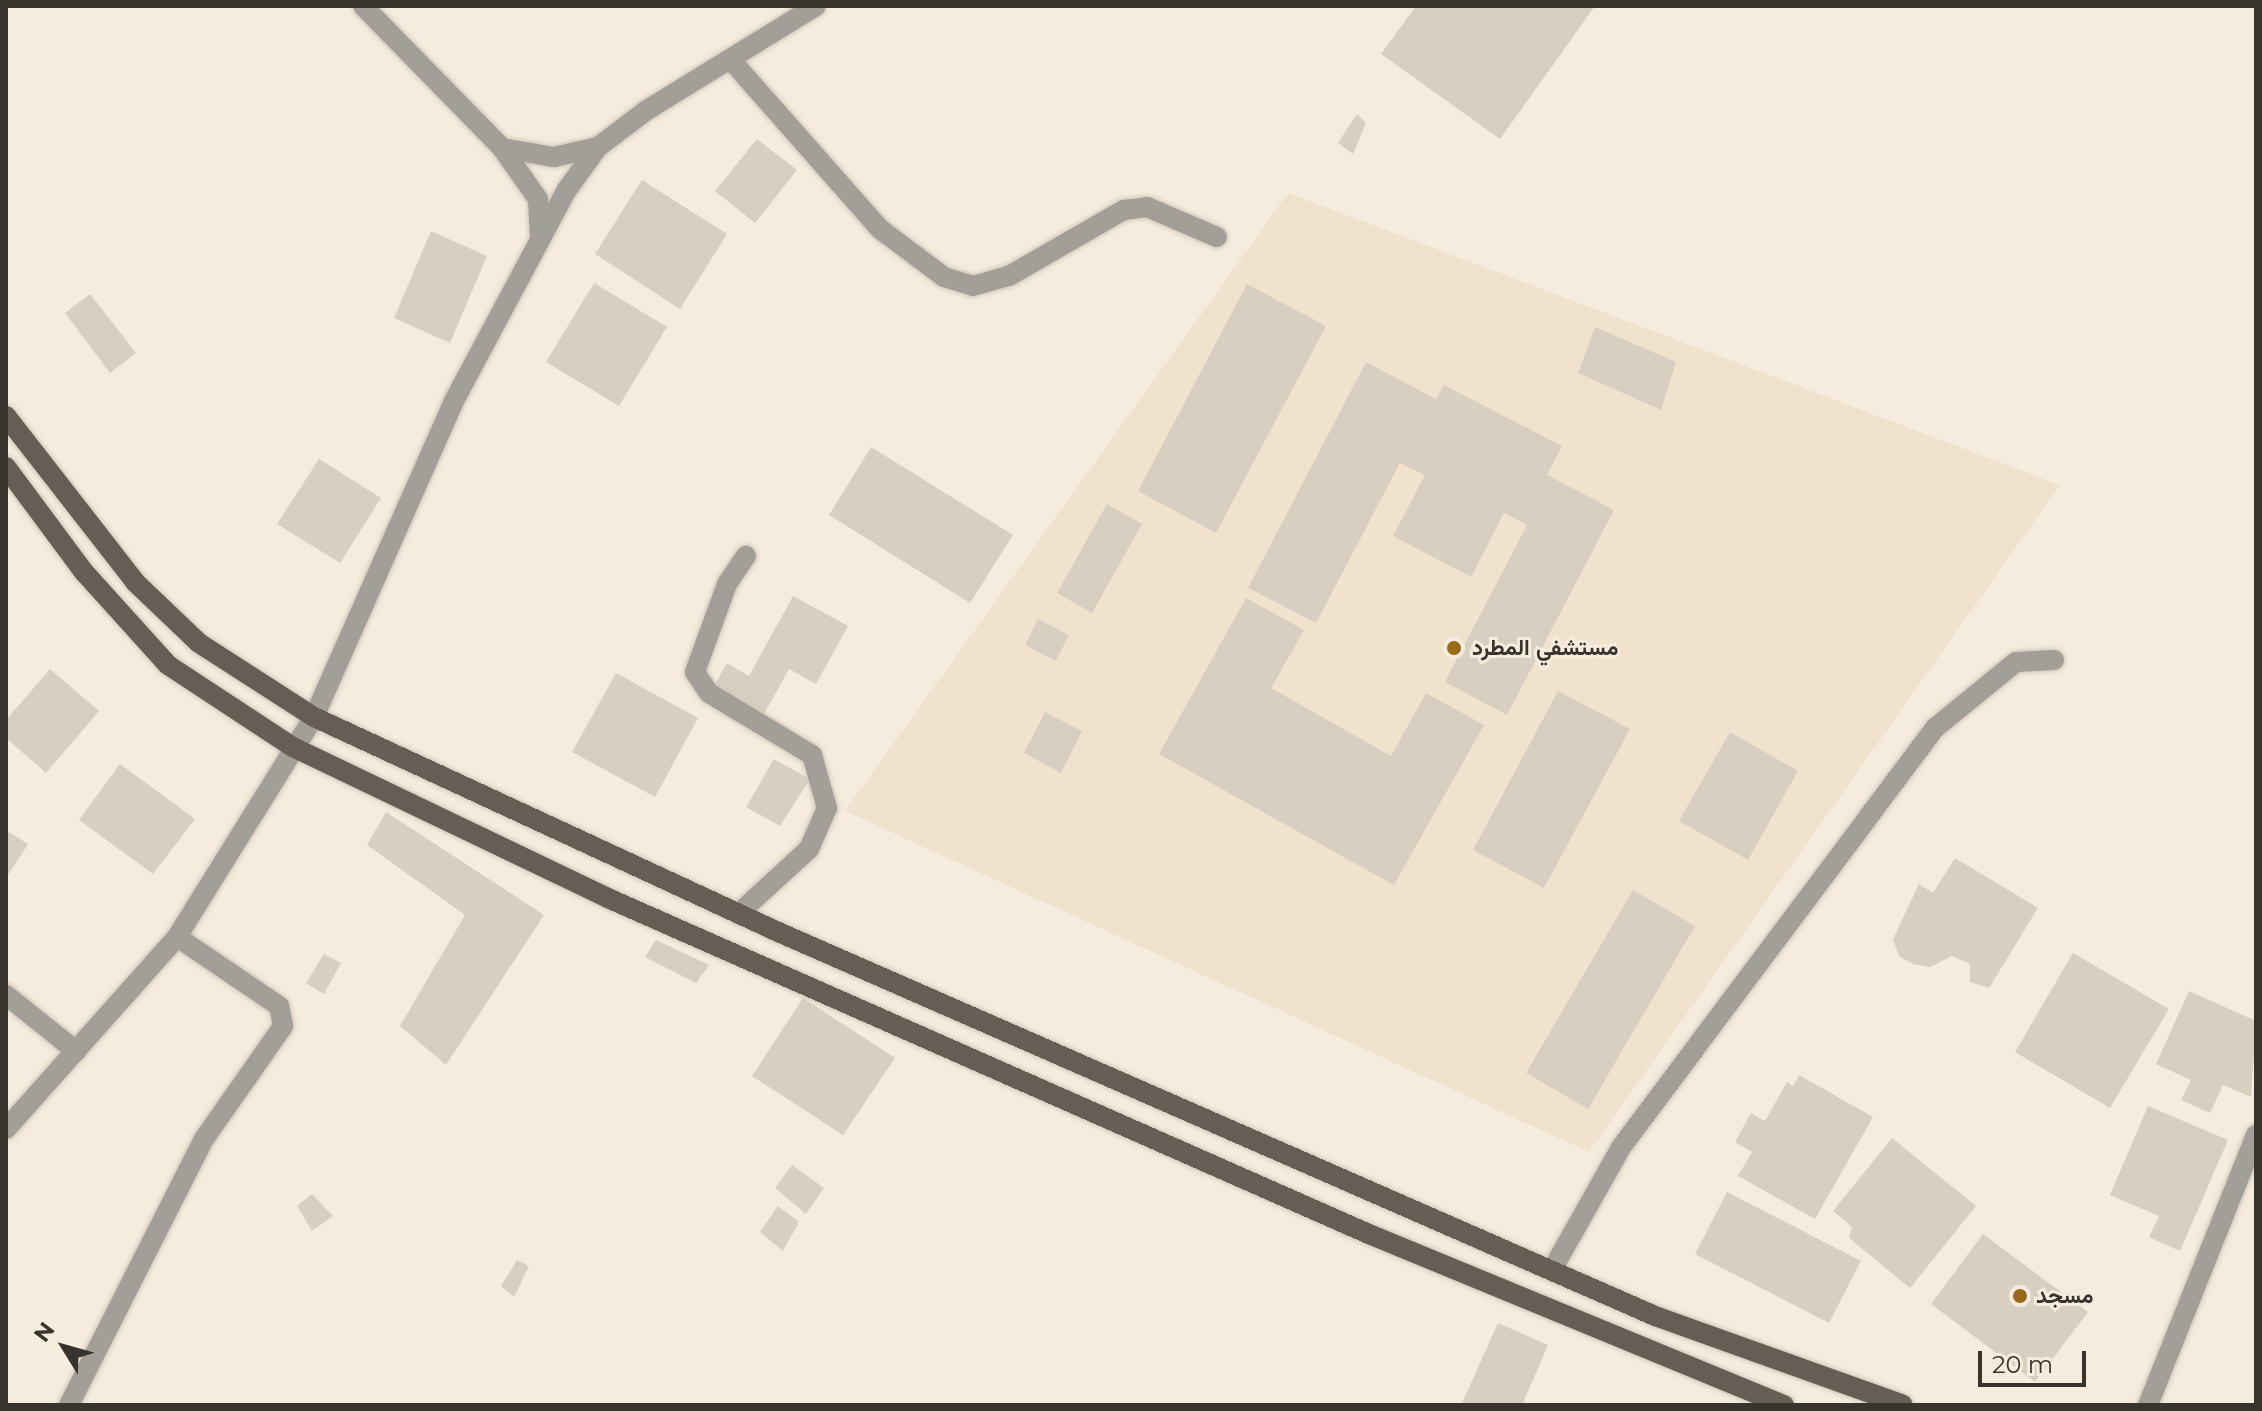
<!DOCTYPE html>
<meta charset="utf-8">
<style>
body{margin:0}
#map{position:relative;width:2262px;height:1411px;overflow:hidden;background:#f5ecde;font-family:Montserrat,Vazirmatn,sans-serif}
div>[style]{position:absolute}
.built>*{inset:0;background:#f1e2ce}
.building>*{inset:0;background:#d8cfc1}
.roads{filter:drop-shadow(0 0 2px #cfc7bb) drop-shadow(0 0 2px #cfc7bb)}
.minor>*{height:20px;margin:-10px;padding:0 10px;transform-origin:10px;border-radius:10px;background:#a29e98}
.major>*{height:20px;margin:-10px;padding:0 10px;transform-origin:10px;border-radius:10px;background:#655e54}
.dots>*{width:22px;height:22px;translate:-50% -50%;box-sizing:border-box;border:4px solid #f5ecde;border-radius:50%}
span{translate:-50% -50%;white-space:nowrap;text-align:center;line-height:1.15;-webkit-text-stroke:6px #f5ecde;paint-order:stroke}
.poi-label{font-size:22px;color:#37342e;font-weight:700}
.left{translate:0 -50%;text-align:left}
.frame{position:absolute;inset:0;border:8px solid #37342e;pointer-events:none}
.north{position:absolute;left:24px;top:1307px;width:80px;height:80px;-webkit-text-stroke:6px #f5ecde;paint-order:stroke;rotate:307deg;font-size:22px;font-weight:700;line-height:32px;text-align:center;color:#37342e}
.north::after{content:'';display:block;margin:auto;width:28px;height:36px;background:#37342e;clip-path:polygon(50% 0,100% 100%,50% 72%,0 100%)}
.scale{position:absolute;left:1978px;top:1351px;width:108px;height:36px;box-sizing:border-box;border:4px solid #37342e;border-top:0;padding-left:10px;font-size:24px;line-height:28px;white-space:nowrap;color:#37342e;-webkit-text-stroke:6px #f5ecde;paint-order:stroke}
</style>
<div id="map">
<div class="built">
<i style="clip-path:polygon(1288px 193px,2060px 485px,1589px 1152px,845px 811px)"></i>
</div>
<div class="building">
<i style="clip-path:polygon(1416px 6px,1595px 6px,1500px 139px,1381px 54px)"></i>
<i style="clip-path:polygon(1357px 114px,1366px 123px,1353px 154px,1338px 143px)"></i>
<i style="clip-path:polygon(757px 139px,797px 170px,755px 223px,715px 191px)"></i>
<i style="clip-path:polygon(642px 180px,727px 234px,680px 309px,595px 254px)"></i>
<i style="clip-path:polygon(431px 231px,487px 256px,450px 343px,394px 318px)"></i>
<i style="clip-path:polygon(594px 283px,667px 327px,619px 406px,546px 362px)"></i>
<i style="clip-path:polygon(1247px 284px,1326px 326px,1216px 533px,1138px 491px)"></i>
<i style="clip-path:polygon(90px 294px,136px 353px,110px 373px,65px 313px)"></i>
<i style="clip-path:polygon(1595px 327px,1676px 362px,1661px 410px,1578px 373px)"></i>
<i style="clip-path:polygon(1366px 362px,1436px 399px,1444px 385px,1562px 446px,1547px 475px,1614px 510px,1507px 715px,1445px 682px,1527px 525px,1504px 513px,1471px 577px,1393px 536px,1425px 475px,1400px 463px,1316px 623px,1248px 588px)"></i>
<i style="clip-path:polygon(871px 447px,1013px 535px,970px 603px,829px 515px)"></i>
<i style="clip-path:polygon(319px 459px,381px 498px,340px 563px,277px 524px)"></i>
<i style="clip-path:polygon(1107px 504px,1142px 524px,1092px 613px,1057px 593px)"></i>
<i style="clip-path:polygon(793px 596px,848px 626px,816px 684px,789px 669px,764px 714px,714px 686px,727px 663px,749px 676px)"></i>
<i style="clip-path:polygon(1246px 598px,1304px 630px,1271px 688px,1391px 756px,1426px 693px,1484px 725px,1394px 885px,1159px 754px)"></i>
<i style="clip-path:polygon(1038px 619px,1069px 635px,1056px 661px,1025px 645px)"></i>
<i style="clip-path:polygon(50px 669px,99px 711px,46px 773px,6px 738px,6px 720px)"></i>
<i style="clip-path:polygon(616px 673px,698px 718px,655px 797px,572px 752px)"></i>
<i style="clip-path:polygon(1558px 691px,1630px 729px,1544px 888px,1473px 850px)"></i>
<i style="clip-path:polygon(1045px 712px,1082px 731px,1061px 773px,1024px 753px)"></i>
<i style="clip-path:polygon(1730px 732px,1798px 771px,1748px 860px,1679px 821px)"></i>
<i style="clip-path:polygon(774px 759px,810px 779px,780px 826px,746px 807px)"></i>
<i style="clip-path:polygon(120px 764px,195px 819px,153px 874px,79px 820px)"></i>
<i style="clip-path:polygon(386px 812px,544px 915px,446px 1065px,400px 1026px,465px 915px,367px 845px)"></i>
<i style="clip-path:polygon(6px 830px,28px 844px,6px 878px)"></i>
<i style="clip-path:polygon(1955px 858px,2038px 908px,1989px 988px,1970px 982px,1970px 964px,1952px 956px,1930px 967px,1913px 964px,1899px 956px,1893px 939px,1919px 884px,1933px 893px)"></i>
<i style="clip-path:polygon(1633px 890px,1695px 926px,1588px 1109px,1526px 1073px)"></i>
<i style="clip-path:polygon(656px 940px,709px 965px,696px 983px,645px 957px)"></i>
<i style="clip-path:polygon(2073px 953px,2169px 1009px,2110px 1108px,2015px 1052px)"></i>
<i style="clip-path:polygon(324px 954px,341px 963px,324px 994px,306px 983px)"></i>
<i style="clip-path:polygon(2189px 991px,2256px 1021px,2251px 1097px,2223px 1085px,2210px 1113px,2181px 1100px,2191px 1080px,2156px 1064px)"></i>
<i style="clip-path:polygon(803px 998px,895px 1058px,843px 1135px,752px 1076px)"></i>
<i style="clip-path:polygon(1799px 1075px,1873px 1117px,1815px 1219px,1738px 1176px,1752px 1152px,1735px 1142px,1751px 1113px,1765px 1121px,1787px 1082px,1793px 1086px)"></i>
<i style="clip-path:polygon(2148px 1106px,2228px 1140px,2180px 1251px,2149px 1237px,2159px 1216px,2110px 1195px)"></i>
<i style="clip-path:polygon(1892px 1138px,1976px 1206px,1910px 1288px,1849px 1238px,1852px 1227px,1833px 1211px)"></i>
<i style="clip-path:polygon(792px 1165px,824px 1188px,806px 1214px,775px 1188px)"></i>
<i style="clip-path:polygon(1727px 1192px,1861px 1261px,1829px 1323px,1695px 1254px)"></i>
<i style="clip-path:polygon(312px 1194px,333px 1216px,312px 1231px,297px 1206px)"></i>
<i style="clip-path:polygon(778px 1206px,799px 1222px,783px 1251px,760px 1232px)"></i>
<i style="clip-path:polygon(1983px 1234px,2088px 1312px,2035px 1382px,1931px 1304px)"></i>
<i style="clip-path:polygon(517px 1260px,529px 1266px,514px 1297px,501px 1286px)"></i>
<i style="clip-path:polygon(1498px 1323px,1548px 1345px,1522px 1405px,1461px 1405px)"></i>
</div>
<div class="roads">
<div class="minor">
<i style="left:363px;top:6px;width:199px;rotate:45.6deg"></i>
<i style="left:502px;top:148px;width:62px;rotate:54.8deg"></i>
<i style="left:538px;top:199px;width:38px;rotate:87deg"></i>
<i style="left:731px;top:60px;width:225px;rotate:48.6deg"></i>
<i style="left:880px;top:229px;width:80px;rotate:36.9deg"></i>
<i style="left:944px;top:277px;width:30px;rotate:17deg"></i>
<i style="left:973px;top:286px;width:37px;rotate:-16deg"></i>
<i style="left:1009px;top:276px;width:133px;rotate:-29.9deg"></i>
<i style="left:1124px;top:210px;width:23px;rotate:-7deg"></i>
<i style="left:1147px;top:207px;width:76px;rotate:23.2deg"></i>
<i style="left:502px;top:148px;width:53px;rotate:9.8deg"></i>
<i style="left:554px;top:157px;width:45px;rotate:-12.8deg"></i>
<i style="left:738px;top:914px;width:96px;rotate:-42.5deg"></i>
<i style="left:809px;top:849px;width:45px;rotate:-66.3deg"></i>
<i style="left:827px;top:808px;width:55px;rotate:-105.8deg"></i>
<i style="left:812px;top:755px;width:120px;rotate:-149deg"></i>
<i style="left:709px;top:693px;width:25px;rotate:-124deg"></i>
<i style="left:695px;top:672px;width:94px;rotate:-70deg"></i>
<i style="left:727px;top:584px;width:34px;rotate:-56deg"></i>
<i style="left:6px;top:995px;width:90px;rotate:38.7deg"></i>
<i style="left:6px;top:1129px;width:257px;rotate:-48.3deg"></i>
<i style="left:177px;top:937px;width:259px;rotate:-58.1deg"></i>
<i style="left:314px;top:717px;width:346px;rotate:-66.1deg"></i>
<i style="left:454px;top:401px;width:238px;rotate:-61.9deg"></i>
<i style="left:566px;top:191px;width:54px;rotate:-54deg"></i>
<i style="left:598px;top:147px;width:61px;rotate:-37.1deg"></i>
<i style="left:647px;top:110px;width:198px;rotate:-31.6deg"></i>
<i style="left:1552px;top:1270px;width:142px;rotate:-60.6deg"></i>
<i style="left:1622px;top:1146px;width:522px;rotate:-53.17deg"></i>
<i style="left:1935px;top:728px;width:104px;rotate:-39.2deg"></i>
<i style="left:2016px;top:662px;width:38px;rotate:-3deg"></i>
<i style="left:69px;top:1405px;width:298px;rotate:-63.1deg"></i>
<i style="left:204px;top:1139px;width:138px;rotate:-55deg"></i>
<i style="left:283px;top:1026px;width:20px;rotate:-101deg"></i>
<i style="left:279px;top:1006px;width:123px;rotate:-145.9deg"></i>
<i style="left:2148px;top:1405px;width:291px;rotate:-68.2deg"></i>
</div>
<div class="major">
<i style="left:6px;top:416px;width:210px;rotate:52.1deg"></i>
<i style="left:135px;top:582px;width:88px;rotate:43.6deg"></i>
<i style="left:199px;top:643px;width:137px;rotate:32.8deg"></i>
<i style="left:314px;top:717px;width:509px;rotate:24.85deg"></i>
<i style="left:776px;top:931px;width:960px;rotate:23.65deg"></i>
<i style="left:1655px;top:1316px;width:263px;rotate:19.7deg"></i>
<i style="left:6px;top:467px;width:131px;rotate:53.4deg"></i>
<i style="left:84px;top:572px;width:125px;rotate:47.9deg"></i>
<i style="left:168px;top:665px;width:149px;rotate:33.3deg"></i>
<i style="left:293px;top:747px;width:352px;rotate:25.6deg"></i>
<i style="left:610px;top:899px;width:830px;rotate:23.82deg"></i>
<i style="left:1369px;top:1234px;width:449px;rotate:22.4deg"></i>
</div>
</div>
<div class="dots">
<i style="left:1454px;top:648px;background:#986a1a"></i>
<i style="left:2020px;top:1296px;background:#986a1a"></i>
</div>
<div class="poi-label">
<span class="left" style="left:1472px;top:648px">مستشفي المطرد</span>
<span class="left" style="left:2036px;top:1296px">مسجد</span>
</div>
<div class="frame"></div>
<div class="north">N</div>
<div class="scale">20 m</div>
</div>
